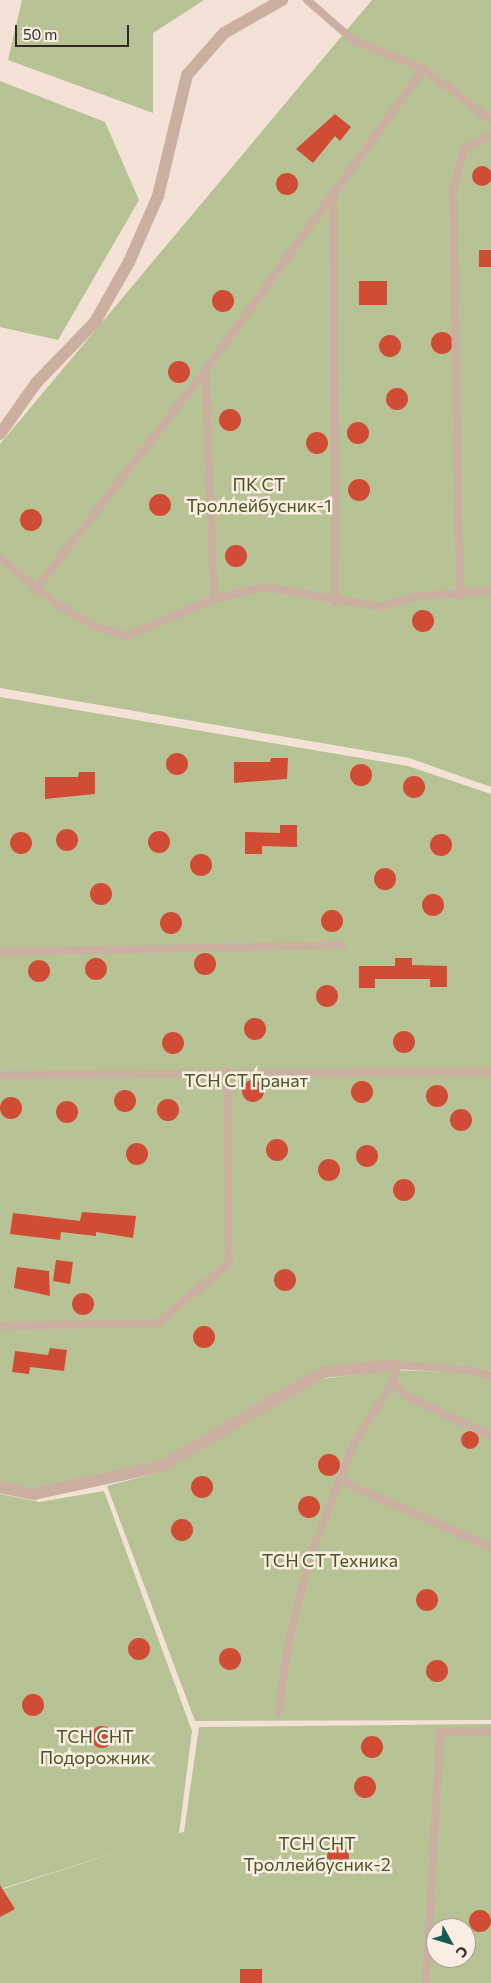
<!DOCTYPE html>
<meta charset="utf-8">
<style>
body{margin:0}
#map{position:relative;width:491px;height:1983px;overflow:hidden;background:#f3e2d5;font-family:Commissioner,sans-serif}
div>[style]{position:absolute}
.green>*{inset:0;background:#b7c395}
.building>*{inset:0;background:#d14c35}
.round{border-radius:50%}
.lane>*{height:8px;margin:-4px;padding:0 4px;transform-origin:4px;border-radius:4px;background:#cbb0a1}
.street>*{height:12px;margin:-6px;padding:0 6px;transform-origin:6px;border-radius:6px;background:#cbb0a1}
span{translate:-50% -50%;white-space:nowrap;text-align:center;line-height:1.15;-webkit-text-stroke:5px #faede2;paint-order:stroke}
.park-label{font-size:18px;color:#485526}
.north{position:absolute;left:426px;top:1918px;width:50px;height:50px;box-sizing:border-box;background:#faede2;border:1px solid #ab9e96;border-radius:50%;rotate:129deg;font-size:14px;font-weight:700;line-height:20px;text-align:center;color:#352824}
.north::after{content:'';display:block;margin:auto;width:18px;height:22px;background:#175958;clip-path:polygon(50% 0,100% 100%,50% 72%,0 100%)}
.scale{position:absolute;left:15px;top:25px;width:114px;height:22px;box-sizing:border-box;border:2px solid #352824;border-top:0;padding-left:6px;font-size:15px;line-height:18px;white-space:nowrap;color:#352824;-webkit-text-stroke:4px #faede2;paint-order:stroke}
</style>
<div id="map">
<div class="green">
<i style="clip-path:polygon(22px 0,204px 0,153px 33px,153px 113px,8px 60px)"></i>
<i style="clip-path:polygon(372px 0,491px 0,491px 787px,409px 758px,0 688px,0 444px)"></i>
<i style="clip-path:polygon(0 81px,105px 122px,139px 200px,58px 340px,0 327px)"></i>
<i style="clip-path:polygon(0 697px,408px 766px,491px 794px,491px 1372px,468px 1366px,323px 1367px,160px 1461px,35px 1490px,0 1483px)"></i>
<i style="clip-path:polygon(392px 1370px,471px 1373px,491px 1380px,491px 1720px,195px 1721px,107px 1486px,161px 1472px,322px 1379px)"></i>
<i style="clip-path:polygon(evenodd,104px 1491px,192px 1731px,179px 1833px,184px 1832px,199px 1727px,491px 1724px,491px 1983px,0 1983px,0 1890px,124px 1850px,0 1889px,0 1494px,39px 1502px,104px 1491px,436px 1928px,466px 1928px,466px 1958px,436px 1958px,436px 1928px)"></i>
</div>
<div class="building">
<i style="clip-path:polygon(335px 114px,351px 127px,340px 141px,335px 136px,313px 163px,296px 149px)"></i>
<i class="round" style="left:472px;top:166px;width:20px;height:20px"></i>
<i class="round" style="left:276px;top:173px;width:22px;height:22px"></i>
<i style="clip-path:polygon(479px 250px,491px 250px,491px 267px,479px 267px)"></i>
<i style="clip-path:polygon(359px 281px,387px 281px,387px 305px,359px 305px)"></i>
<i class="round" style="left:212px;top:290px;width:22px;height:22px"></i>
<i class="round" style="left:431px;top:332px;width:22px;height:22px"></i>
<i class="round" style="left:379px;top:335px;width:22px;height:22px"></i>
<i class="round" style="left:168px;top:361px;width:22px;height:22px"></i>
<i class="round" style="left:386px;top:388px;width:22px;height:22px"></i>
<i class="round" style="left:219px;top:409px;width:22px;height:22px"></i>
<i class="round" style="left:347px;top:422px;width:22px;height:22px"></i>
<i class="round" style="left:306px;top:432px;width:22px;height:22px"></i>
<i class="round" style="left:348px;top:479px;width:22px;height:22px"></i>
<i class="round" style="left:149px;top:494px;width:22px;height:22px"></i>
<i class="round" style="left:20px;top:509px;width:22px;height:22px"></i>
<i class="round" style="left:225px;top:545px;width:22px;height:22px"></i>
<i class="round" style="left:412px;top:610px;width:22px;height:22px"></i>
<i class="round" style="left:166px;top:753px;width:22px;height:22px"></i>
<i style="clip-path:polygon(271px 758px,288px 758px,287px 779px,234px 783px,234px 762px,270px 762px)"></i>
<i class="round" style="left:350px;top:764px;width:22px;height:22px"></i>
<i style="clip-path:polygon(79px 772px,95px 772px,95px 794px,45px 799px,45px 777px,78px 777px)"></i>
<i class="round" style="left:403px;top:776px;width:22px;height:22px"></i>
<i style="clip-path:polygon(280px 825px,297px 825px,297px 847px,262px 846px,262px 854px,245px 854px,245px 832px,280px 833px)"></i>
<i class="round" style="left:56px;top:829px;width:22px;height:22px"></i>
<i class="round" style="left:148px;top:831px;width:22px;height:22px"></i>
<i class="round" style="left:10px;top:832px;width:22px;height:22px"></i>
<i class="round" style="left:430px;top:834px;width:22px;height:22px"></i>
<i class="round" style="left:190px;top:854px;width:22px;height:22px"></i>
<i class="round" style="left:374px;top:868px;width:22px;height:22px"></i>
<i class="round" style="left:90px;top:883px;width:22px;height:22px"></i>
<i class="round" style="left:422px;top:894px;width:22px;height:22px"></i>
<i class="round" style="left:321px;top:910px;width:22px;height:22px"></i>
<i class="round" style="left:160px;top:912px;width:22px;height:22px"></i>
<i class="round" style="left:194px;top:953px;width:22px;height:22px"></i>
<i style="clip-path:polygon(395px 958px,412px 958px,412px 965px,447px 966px,447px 987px,430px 987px,430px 979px,375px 979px,375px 988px,359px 988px,359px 966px,395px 966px)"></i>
<i class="round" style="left:85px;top:958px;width:22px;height:22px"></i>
<i class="round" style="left:28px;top:960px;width:22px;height:22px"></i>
<i class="round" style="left:316px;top:985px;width:22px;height:22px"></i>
<i class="round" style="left:244px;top:1018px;width:22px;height:22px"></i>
<i class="round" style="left:393px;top:1031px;width:22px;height:22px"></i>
<i class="round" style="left:162px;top:1032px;width:22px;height:22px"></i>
<i class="round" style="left:242px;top:1080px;width:22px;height:22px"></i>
<i class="round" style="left:351px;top:1081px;width:22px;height:22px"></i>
<i class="round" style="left:426px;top:1085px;width:22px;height:22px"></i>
<i class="round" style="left:114px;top:1090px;width:22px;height:22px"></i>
<i class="round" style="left:0;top:1097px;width:22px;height:22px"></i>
<i class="round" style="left:157px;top:1099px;width:22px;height:22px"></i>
<i class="round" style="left:56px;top:1101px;width:22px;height:22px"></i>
<i class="round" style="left:450px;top:1109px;width:22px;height:22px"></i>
<i class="round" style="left:266px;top:1139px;width:22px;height:22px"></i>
<i class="round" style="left:126px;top:1143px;width:22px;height:22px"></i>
<i class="round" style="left:356px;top:1145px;width:22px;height:22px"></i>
<i class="round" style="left:318px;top:1159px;width:22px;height:22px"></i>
<i class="round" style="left:393px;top:1179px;width:22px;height:22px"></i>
<i style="clip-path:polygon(82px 1212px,136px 1216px,133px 1238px,96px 1232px,96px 1236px,61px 1232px,60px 1240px,10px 1234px,13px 1213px,80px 1221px)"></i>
<i style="clip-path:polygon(56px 1260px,73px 1262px,70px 1284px,53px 1281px)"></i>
<i style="clip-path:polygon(17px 1267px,49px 1271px,50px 1296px,14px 1288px)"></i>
<i class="round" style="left:274px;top:1269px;width:22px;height:22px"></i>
<i class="round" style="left:72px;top:1293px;width:22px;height:22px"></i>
<i class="round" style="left:193px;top:1326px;width:22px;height:22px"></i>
<i style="clip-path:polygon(50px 1348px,67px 1350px,64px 1371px,30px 1367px,29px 1374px,12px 1372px,15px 1351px,48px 1355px)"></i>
<i class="round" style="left:461px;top:1431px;width:18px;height:18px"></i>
<i class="round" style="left:318px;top:1454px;width:22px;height:22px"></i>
<i class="round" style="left:191px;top:1476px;width:22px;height:22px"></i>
<i class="round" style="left:298px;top:1496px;width:22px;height:22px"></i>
<i class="round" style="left:171px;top:1519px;width:22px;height:22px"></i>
<i class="round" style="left:416px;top:1589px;width:22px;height:22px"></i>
<i class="round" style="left:128px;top:1638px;width:22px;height:22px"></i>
<i class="round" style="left:219px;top:1648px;width:22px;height:22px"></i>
<i class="round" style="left:426px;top:1660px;width:22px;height:22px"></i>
<i class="round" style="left:22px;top:1694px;width:22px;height:22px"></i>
<i class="round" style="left:91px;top:1726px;width:22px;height:22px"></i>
<i class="round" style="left:361px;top:1736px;width:22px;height:22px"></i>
<i class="round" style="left:354px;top:1776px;width:22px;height:22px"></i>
<i class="round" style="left:327px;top:1846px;width:22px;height:22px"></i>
<i style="clip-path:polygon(0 1885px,15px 1909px,0 1917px)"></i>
<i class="round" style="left:469px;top:1910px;width:22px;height:22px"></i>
<i style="clip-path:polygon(240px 1969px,262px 1969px,262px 1983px,240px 1983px)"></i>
</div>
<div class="lane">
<i style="left:307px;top:0;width:61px;rotate:41deg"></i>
<i style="left:353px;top:40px;width:77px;rotate:22.2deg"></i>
<i style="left:424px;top:69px;width:84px;rotate:37.3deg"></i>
<i style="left:333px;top:193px;width:409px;rotate:89.7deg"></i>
<i style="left:205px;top:371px;width:228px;rotate:87.7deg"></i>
<i style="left:0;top:558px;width:75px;rotate:39deg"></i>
<i style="left:58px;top:605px;width:42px;rotate:30.3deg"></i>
<i style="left:94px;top:626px;width:34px;rotate:17deg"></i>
<i style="left:127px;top:636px;width:95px;rotate:-23deg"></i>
<i style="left:214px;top:599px;width:51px;rotate:-13.5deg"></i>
<i style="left:264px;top:587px;width:119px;rotate:9.7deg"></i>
<i style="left:381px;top:607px;width:38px;rotate:-17deg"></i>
<i style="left:417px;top:596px;width:74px;rotate:-3.9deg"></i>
<i style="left:35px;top:590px;width:277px;rotate:-52.2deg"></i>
<i style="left:205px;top:371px;width:373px;rotate:-54.1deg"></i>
<i style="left:460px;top:596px;width:408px;rotate:-91deg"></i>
<i style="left:453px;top:188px;width:41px;rotate:-74.2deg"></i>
<i style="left:464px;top:149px;width:31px;rotate:-29deg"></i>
<i style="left:0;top:952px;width:343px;rotate:-1.2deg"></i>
<i style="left:0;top:1075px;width:491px;rotate:-0.4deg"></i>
<i style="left:0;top:1326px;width:158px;rotate:-1.1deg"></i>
<i style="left:158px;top:1323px;width:93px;rotate:-40.2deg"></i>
<i style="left:229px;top:1263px;width:192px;rotate:-90.6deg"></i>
<i style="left:393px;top:1382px;width:17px;rotate:50deg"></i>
<i style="left:404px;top:1395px;width:96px;rotate:25.2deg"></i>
<i style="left:343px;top:1478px;width:14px;rotate:39deg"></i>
<i style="left:354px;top:1487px;width:150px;rotate:23.7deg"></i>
<i style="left:279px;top:1712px;width:64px;rotate:-82.9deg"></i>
<i style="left:287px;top:1648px;width:98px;rotate:-75.8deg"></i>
<i style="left:311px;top:1553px;width:120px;rotate:-68.6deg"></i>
<i style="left:355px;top:1441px;width:70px;rotate:-57.2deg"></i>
<i style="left:393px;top:1382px;width:17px;rotate:-77deg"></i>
<i style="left:397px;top:1365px;width:73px;rotate:3.9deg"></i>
<i style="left:470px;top:1370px;width:22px;rotate:16deg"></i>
<i style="left:426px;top:1983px;width:251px;rotate:-86.8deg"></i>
<i style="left:440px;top:1732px;width:51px;rotate:-1.1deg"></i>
</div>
<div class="street">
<i style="left:0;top:434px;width:64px;rotate:-54.6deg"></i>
<i style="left:37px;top:382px;width:83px;rotate:-46deg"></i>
<i style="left:95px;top:322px;width:69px;rotate:-60.5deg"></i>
<i style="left:129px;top:262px;width:72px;rotate:-66.3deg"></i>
<i style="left:158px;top:196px;width:124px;rotate:-76.5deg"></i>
<i style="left:187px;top:75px;width:56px;rotate:-48.6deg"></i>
<i style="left:224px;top:33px;width:67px;rotate:-29.6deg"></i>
<i style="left:0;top:1487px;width:35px;rotate:12deg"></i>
<i style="left:34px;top:1494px;width:131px;rotate:-12.3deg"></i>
<i style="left:162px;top:1466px;width:186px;rotate:-30.3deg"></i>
<i style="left:323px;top:1372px;width:74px;rotate:-5.4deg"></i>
</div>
<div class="park-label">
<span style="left:259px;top:495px">ПК СТ<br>Троллейбусник-1</span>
<span style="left:246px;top:1080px">ТСН СТ Гранат</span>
<span style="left:330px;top:1560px">ТСН СТ Техника</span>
<span style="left:95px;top:1747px">ТСН СНТ<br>Подорожник</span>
<span style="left:317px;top:1854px">ТСН СНТ<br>Троллейбусник-2</span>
</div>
<div class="north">С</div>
<div class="scale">50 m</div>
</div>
